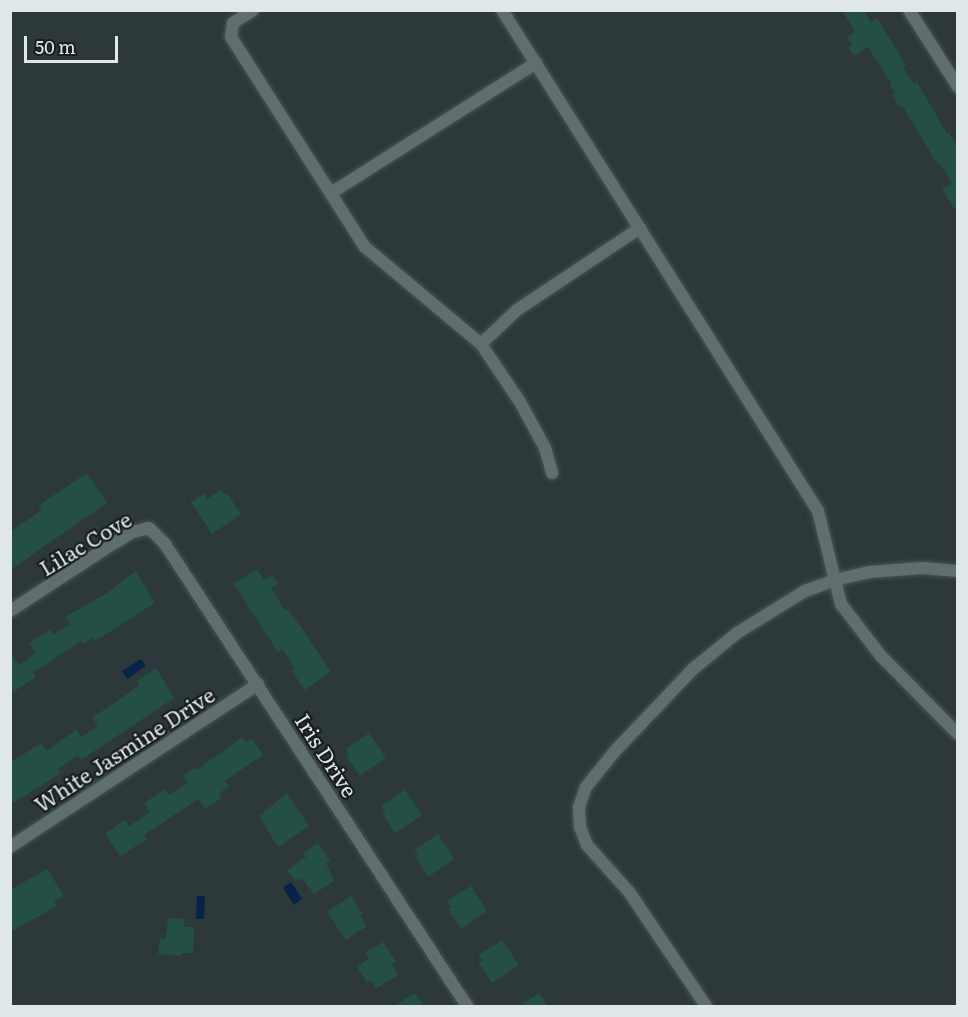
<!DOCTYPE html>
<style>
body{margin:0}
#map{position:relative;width:968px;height:1017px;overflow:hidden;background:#2c383a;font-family:Literata,serif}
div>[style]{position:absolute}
.water>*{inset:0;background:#072348}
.building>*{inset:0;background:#244f46}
.roads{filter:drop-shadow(0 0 2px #495455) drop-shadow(0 0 2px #495455)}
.minor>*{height:12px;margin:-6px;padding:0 6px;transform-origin:6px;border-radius:6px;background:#606e6f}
span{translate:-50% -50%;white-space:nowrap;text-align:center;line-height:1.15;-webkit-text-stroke:4.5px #191e1f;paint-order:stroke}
.street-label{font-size:21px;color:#dfe7e8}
.frame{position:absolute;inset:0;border:12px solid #dfe7e8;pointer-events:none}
.scale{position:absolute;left:24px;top:36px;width:94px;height:27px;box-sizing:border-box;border:3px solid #dfe7e8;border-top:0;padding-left:8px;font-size:18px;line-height:21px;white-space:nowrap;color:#dfe7e8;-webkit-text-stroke:4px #191e1f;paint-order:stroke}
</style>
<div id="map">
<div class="water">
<i style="clip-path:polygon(141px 659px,146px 666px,127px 679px,122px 671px)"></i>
<i style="clip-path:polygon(291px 882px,302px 899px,294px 905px,283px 888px)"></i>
<i style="clip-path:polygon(197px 896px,205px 896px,204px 919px,196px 919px)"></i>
</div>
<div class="building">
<i style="clip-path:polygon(842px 10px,864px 10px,871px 22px,877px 18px,903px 60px,906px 66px,903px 68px,914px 84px,917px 82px,947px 134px,949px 132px,957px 146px,957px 213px,942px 189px,952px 183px,940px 164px,938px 165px,902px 105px,899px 107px,892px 95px,895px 94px,890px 85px,892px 84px,868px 47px,854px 56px,848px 47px,852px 45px,847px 37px,855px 31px)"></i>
<i style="clip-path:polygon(87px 473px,107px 503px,10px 570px,10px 532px,42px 510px,39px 505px)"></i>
<i style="clip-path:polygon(221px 490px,224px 495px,227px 493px,241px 514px,212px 534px,191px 502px,204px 493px,207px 499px)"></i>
<i style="clip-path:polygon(257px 569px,264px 580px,272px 575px,278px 584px,271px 588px,285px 611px,287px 609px,301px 627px,331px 672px,305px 690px,291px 670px,295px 668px,282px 649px,278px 652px,234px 584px)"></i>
<i style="clip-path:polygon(136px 571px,155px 603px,95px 641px,93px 637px,83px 644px,81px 641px,33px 673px,36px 677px,10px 694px,10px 653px,19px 665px,36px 653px,29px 643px,50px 629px,53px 635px,70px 624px,65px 617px,107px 593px)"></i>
<i style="clip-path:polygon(156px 668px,174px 698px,81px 760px,78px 755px,58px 769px,61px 773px,10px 805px,10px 763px,41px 743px,46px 751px,76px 730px,81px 737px,98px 726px,92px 718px,130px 692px,139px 685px,137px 681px)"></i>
<i style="clip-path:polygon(369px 733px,386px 758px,360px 776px,346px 756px,349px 754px,346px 749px)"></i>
<i style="clip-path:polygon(242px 737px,246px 743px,252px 739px,263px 755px,225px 781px,229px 787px,219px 793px,222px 798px,205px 809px,198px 799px,144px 835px,147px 839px,120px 856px,105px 834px,125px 820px,129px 826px,150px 812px,144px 803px,165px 789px,169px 795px,187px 783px,183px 776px,195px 768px,197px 770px)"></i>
<i style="clip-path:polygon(405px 790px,422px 815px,395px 833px,382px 813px,385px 811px,381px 806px)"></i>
<i style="clip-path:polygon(287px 793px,309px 826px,278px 847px,259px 816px)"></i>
<i style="clip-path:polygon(438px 834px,454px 859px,428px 877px,415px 857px,418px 855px,414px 850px)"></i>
<i style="clip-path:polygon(318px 843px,330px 860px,326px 863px,334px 881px,314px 894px,302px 878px,296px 882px,287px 870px,306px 857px,303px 853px)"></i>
<i style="clip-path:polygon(47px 869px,64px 896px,54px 902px,57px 906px,10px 932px,10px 890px)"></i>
<i style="clip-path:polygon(471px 886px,487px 911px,461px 929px,448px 909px,451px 907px,447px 901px)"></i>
<i style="clip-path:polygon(351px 896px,363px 914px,360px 916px,367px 926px,346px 940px,327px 912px)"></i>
<i style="clip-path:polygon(168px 918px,185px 919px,184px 927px,194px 927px,193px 953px,182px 953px,181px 956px,158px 954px,160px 938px,166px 939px)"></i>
<i style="clip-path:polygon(502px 940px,519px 965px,492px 983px,479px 963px,482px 960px,479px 955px)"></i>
<i style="clip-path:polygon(383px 942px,396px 962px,392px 964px,398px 975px,376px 989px,371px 980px,367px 983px,357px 967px,369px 959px,365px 953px)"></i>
<i style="clip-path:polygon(415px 993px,424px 1006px,394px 1006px)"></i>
<i style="clip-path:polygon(539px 993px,548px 1006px,519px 1006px)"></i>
</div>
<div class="roads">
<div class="minor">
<i style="left:253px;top:10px;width:24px;rotate:147deg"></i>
<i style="left:233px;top:23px;width:14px;rotate:98deg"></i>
<i style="left:231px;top:37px;width:249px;rotate:57.5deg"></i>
<i style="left:365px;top:247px;width:151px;rotate:39.9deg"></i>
<i style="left:481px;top:344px;width:50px;rotate:-43.4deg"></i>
<i style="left:517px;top:310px;width:148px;rotate:-33.7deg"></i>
<i style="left:502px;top:10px;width:592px;rotate:57.76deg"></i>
<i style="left:818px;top:511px;width:71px;rotate:76.2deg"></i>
<i style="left:835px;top:580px;width:36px;rotate:-13deg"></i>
<i style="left:870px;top:572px;width:52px;rotate:-4.4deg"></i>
<i style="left:922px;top:568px;width:36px;rotate:5deg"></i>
<i style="left:909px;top:10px;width:91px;rotate:57.5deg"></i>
<i style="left:331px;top:193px;width:243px;rotate:-32.4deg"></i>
<i style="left:481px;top:344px;width:70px;rotate:56.1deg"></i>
<i style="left:520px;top:402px;width:52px;rotate:61.5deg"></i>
<i style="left:545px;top:448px;width:26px;rotate:74deg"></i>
<i style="left:10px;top:611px;width:121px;rotate:-33.2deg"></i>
<i style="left:111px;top:545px;width:26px;rotate:-31deg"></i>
<i style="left:133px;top:532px;width:16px;rotate:-14deg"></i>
<i style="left:149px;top:528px;width:23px;rotate:45deg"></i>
<i style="left:165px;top:544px;width:552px;rotate:56.83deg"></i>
<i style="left:10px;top:847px;width:297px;rotate:-33.3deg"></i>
<i style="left:706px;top:1006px;width:138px;rotate:-124deg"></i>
<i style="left:629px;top:892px;width:63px;rotate:-131.8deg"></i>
<i style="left:587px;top:845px;width:19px;rotate:-111deg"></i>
<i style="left:580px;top:827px;width:20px;rotate:-93deg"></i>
<i style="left:579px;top:807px;width:21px;rotate:-71deg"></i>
<i style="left:586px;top:787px;width:46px;rotate:-51.1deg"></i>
<i style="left:615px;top:751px;width:113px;rotate:-46.4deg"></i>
<i style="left:693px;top:669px;width:57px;rotate:-39.3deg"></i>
<i style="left:737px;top:633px;width:80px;rotate:-31.7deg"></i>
<i style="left:805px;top:591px;width:32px;rotate:-20deg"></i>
<i style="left:835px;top:580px;width:25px;rotate:76deg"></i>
<i style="left:841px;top:604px;width:66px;rotate:52.4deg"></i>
<i style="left:881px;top:656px;width:110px;rotate:45.4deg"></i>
</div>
</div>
<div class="street-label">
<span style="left:85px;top:543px;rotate:-31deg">Lilac Cove</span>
<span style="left:124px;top:749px;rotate:-33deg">White Jasmine Drive</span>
<span style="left:327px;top:755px;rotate:57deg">Iris Drive</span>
</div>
<div class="frame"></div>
<div class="scale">50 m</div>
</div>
